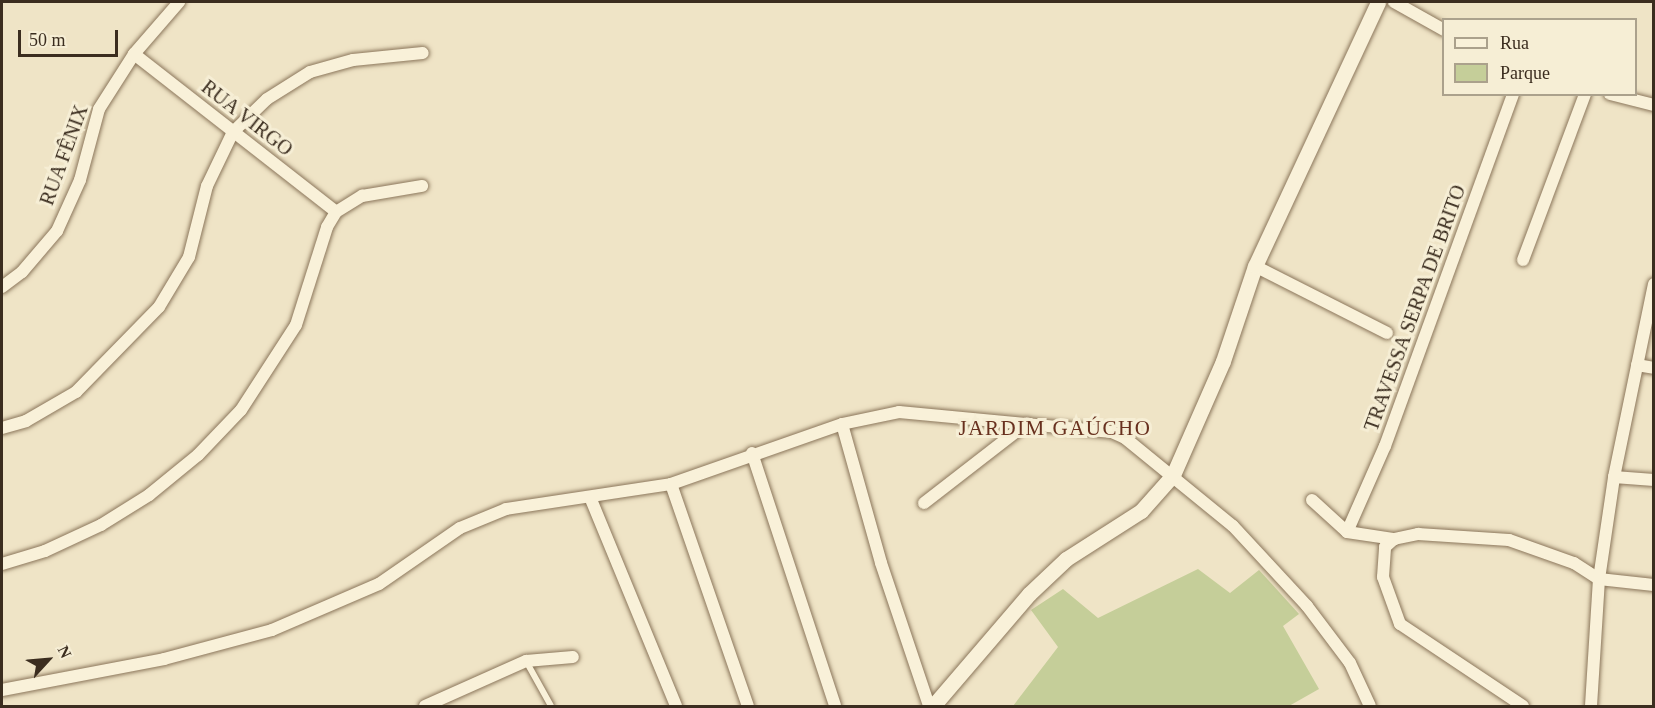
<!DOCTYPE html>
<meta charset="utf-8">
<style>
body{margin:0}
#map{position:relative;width:1655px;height:708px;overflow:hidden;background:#efe4c6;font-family:Georgia,serif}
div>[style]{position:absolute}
.green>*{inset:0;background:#c5ce99}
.roads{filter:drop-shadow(0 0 2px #8b765b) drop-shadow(0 0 2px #8b765b)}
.service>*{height:6px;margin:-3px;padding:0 3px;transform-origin:3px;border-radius:3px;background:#f9f1d9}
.minor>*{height:12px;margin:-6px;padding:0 6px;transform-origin:6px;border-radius:6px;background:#f9f1d9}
.tertiary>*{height:15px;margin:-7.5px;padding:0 7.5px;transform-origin:7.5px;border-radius:7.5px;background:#f9f1d9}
span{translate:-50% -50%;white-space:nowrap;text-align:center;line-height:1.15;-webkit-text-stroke:6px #f6eed5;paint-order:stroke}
.street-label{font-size:20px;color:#3b2d1f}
.neighbourhood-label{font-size:21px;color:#68301e;letter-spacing:1.5px}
.frame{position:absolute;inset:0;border:3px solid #3b2d1f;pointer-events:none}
.legend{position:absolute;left:1442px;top:18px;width:195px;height:78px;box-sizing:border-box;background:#f6eed5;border:2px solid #aba18c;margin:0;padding:8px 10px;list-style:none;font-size:18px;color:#3b2d1f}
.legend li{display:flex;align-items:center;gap:12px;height:30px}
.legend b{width:30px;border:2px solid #aba18c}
.north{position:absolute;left:18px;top:630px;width:60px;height:60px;-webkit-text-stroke:4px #f6eed5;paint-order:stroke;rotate:64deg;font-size:16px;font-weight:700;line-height:24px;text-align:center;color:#3b2d1f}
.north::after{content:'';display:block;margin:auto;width:21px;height:27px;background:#3b2d1f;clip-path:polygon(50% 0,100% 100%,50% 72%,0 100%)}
.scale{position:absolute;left:18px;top:30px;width:100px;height:27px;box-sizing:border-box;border:3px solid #3b2d1f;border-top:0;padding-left:8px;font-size:18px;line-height:21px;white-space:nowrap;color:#3b2d1f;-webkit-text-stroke:4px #f6eed5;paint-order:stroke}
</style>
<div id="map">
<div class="green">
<i style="clip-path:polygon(1198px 569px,1230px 593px,1259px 570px,1299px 614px,1283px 626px,1319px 689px,1289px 706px,1013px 706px,1058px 647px,1031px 610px,1063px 589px,1098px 618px)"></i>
</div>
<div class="roads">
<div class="service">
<i style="left:526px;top:661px;width:51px;rotate:60.9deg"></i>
</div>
<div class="minor">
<i style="left:1394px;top:2px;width:57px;rotate:29.2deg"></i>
<i style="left:134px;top:54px;width:256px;rotate:38deg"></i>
<i style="left:1610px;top:94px;width:45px;rotate:14deg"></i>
<i style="left:1523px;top:260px;width:177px;rotate:-69.5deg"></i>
<i style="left:1255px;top:266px;width:148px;rotate:26.9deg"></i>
<i style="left:2px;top:287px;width:25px;rotate:-37deg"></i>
<i style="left:22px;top:272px;width:54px;rotate:-49.5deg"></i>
<i style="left:57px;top:231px;width:56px;rotate:-65.7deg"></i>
<i style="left:80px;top:180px;width:73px;rotate:-75deg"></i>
<i style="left:99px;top:109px;width:65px;rotate:-57.5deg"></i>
<i style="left:134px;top:54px;width:69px;rotate:-49.1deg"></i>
<i style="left:1637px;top:365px;width:17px;rotate:10deg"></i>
<i style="left:842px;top:424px;width:144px;rotate:74.3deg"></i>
<i style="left:881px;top:563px;width:151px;rotate:71.4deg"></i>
<i style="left:2px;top:428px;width:25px;rotate:-16deg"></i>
<i style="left:26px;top:421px;width:58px;rotate:-30.1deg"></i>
<i style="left:76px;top:392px;width:119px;rotate:-45.7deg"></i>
<i style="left:159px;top:307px;width:58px;rotate:-59deg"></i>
<i style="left:189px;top:257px;width:73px;rotate:-75.8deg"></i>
<i style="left:207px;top:186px;width:60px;rotate:-64.3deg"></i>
<i style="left:233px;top:132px;width:47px;rotate:-44.1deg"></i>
<i style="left:267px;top:99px;width:51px;rotate:-32.1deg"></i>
<i style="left:310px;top:72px;width:45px;rotate:-15.6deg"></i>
<i style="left:353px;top:60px;width:70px;rotate:-5.7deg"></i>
<i style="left:752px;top:453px;width:266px;rotate:71.8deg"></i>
<i style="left:1614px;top:477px;width:40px;rotate:4.3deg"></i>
<i style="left:671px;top:484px;width:235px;rotate:70.9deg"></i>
<i style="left:590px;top:497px;width:226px;rotate:67.6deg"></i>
<i style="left:1312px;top:500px;width:47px;rotate:42.4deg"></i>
<i style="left:924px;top:503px;width:130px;rotate:-37.8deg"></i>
<i style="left:1347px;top:532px;width:94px;rotate:-66.2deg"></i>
<i style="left:1385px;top:446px;width:375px;rotate:-70deg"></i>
<i style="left:1347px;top:532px;width:48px;rotate:8.5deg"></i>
<i style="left:2px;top:564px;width:45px;rotate:-16.8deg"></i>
<i style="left:45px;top:551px;width:62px;rotate:-24.9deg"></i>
<i style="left:101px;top:525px;width:57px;rotate:-32deg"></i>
<i style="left:149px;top:495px;width:63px;rotate:-39.2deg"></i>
<i style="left:198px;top:455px;width:62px;rotate:-46.3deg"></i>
<i style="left:241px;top:410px;width:101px;rotate:-57.1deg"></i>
<i style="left:296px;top:325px;width:103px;rotate:-72.4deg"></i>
<i style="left:327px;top:227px;width:17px;rotate:-59deg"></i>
<i style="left:336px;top:212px;width:31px;rotate:-32deg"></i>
<i style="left:362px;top:196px;width:61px;rotate:-9.5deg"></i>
<i style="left:2px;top:690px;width:165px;rotate:-10.8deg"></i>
<i style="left:164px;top:659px;width:112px;rotate:-15deg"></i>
<i style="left:272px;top:630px;width:116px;rotate:-23.3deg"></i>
<i style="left:379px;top:584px;width:98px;rotate:-34.7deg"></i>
<i style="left:460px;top:528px;width:50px;rotate:-22.4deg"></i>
<i style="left:506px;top:509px;width:167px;rotate:-8.6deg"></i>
<i style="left:671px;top:484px;width:181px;rotate:-19.3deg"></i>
<i style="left:842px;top:424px;width:58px;rotate:-11.9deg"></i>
<i style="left:899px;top:412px;width:214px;rotate:5.4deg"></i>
<i style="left:1112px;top:432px;width:14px;rotate:25deg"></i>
<i style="left:1125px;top:438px;width:139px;rotate:39.2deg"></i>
<i style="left:1233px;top:526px;width:109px;rotate:47.2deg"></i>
<i style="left:1307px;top:606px;width:71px;rotate:53deg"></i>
<i style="left:1350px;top:663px;width:47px;rotate:65.1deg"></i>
<i style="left:425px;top:706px;width:111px;rotate:-24deg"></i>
<i style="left:526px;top:661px;width:47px;rotate:-4.9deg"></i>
<i style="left:1523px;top:706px;width:148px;rotate:-146.3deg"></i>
<i style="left:1400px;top:624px;width:50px;rotate:-109.9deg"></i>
<i style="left:1383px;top:577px;width:30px;rotate:-86deg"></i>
<i style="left:1385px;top:547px;width:12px;rotate:-42deg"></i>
<i style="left:1394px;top:539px;width:25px;rotate:-12deg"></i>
<i style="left:1418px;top:534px;width:91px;rotate:3.8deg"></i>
<i style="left:1509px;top:540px;width:69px;rotate:19.5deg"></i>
<i style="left:1574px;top:563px;width:30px;rotate:33deg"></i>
<i style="left:1599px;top:579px;width:55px;rotate:6.2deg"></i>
<i style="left:1591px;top:706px;width:127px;rotate:-86.4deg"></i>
<i style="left:1599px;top:579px;width:103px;rotate:-81.6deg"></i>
<i style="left:1614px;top:477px;width:197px;rotate:-78.3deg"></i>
</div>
<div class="tertiary">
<i style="left:933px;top:706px;width:148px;rotate:-49.4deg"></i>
<i style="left:1029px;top:594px;width:51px;rotate:-43.4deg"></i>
<i style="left:1066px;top:559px;width:89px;rotate:-32.6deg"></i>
<i style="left:1141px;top:511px;width:48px;rotate:-48.4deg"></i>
<i style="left:1173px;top:475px;width:124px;rotate:-66.3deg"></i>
<i style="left:1223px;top:361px;width:100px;rotate:-71.4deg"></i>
<i style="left:1255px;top:266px;width:291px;rotate:-65deg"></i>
</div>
</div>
<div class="street-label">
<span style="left:247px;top:118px;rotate:38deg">RUA VIRGO</span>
<span style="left:64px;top:155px;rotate:-70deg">RUA FÊNIX</span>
<span style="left:1415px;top:308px;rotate:-70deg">TRAVESSA SERPA DE BRITO</span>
</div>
<div class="neighbourhood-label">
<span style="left:1055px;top:428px">JARDIM GAÚCHO</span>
</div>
<div class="frame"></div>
<ul class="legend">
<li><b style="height:8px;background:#f9f1d9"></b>Rua</li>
<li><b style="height:16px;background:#c5ce99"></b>Parque</li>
</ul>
<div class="north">N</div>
<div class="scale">50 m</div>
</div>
